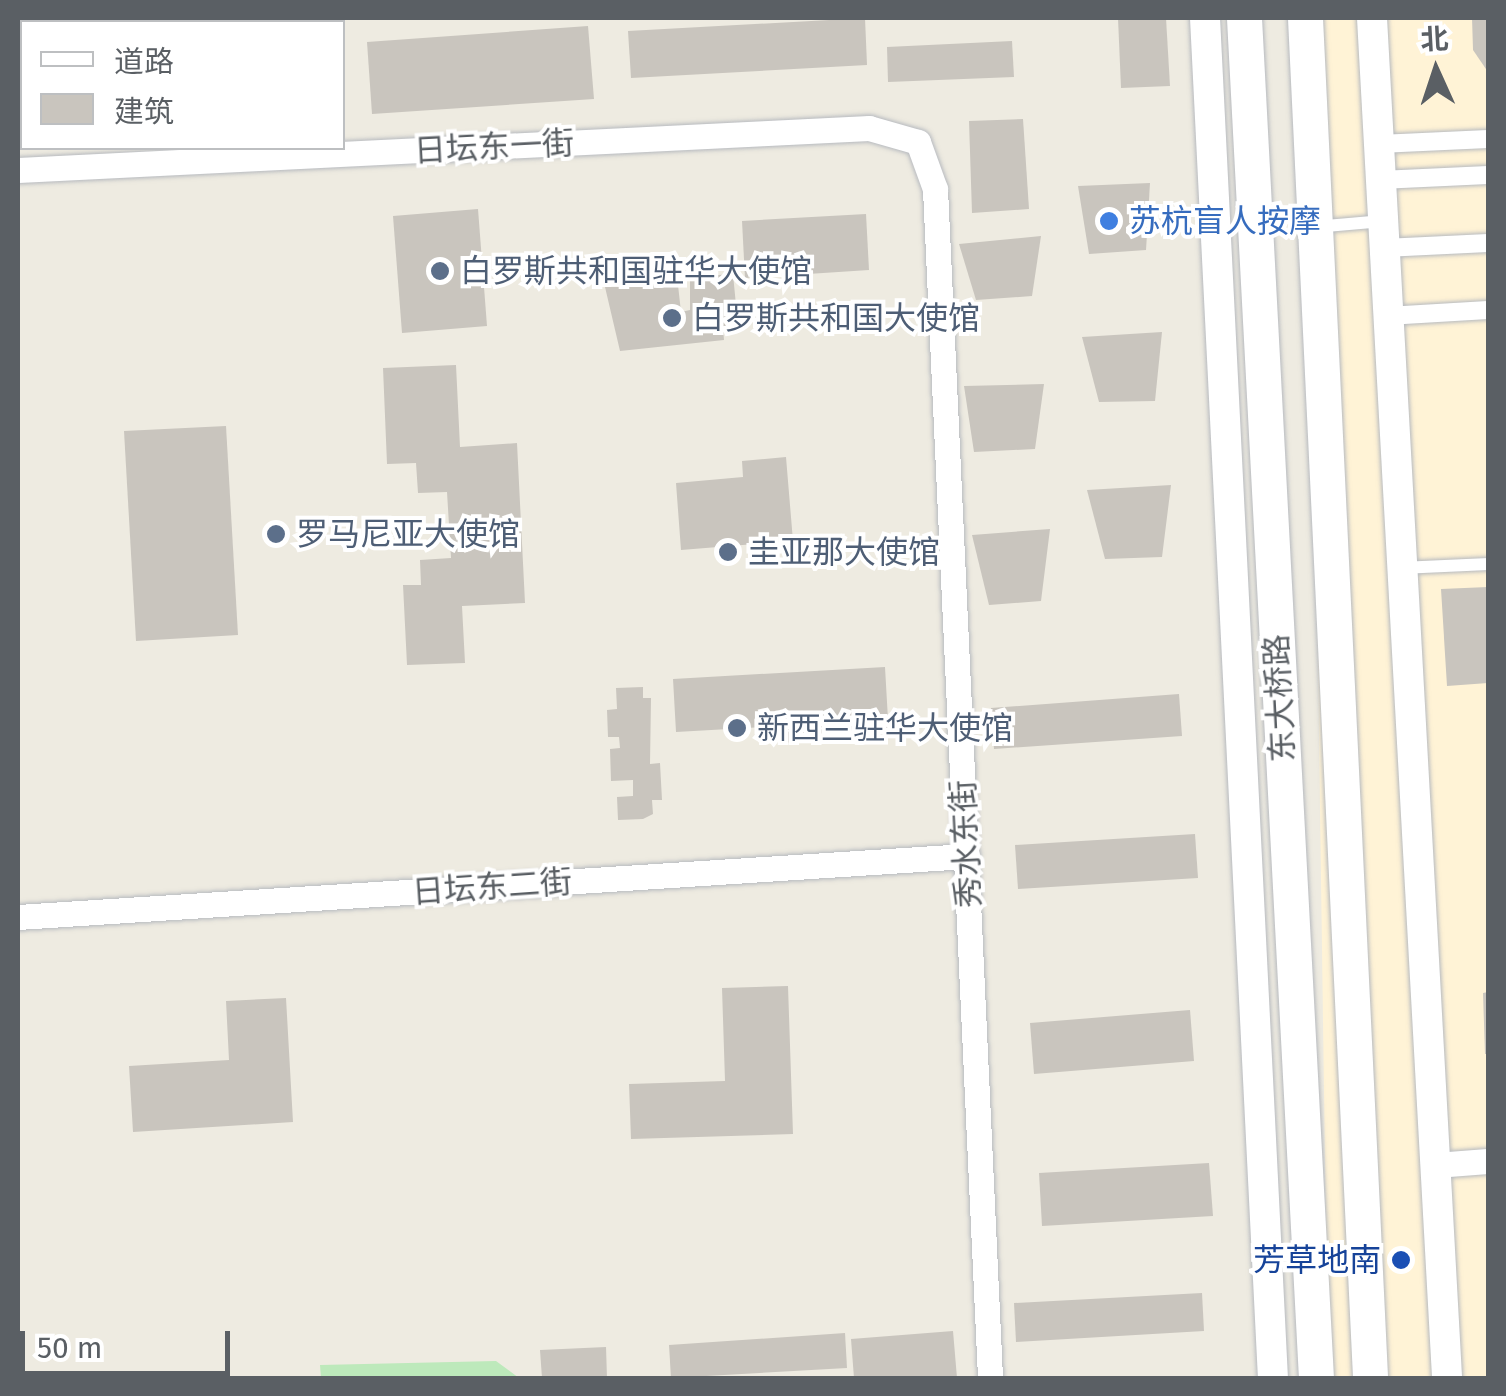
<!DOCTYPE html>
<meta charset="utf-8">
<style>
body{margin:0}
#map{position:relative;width:1506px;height:1396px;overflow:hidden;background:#eeebe1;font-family:"Fira Sans","Noto Sans SC",sans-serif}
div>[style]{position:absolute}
.commercial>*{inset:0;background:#fff3d6}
.green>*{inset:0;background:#bde9bb}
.building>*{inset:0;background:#c9c5be}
.roads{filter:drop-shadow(0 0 2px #b7babf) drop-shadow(0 0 2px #b7babf)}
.service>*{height:12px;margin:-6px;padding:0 6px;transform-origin:6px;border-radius:6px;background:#fff}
.pedestrian>*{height:18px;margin:-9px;padding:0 9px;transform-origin:9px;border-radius:9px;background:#fff}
.minor>*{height:25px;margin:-12.5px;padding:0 12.5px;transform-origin:12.5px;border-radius:12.5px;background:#fff}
.tertiary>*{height:30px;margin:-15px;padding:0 15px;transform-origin:15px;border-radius:15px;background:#fff}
.secondary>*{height:35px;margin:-17.5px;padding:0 17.5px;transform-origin:17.5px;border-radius:17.5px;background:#fff}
.dots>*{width:28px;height:28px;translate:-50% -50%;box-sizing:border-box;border:5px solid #fff;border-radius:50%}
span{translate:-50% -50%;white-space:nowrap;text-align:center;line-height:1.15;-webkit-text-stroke:8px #fff;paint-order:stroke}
.street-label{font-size:32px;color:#5a5f64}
.shop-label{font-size:32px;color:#366cbe}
.left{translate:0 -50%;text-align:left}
.service-label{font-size:32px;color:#4e5e75}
.transit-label{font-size:32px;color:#164399}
.right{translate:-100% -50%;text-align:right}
.frame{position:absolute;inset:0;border:20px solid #5a5f64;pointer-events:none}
.legend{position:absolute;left:20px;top:20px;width:325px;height:130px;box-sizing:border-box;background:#fff;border:2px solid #bdbfc1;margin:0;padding:12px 18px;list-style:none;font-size:30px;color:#5a5f64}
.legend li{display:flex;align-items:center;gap:20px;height:50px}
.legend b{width:50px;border:2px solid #bdbfc1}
.north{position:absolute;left:1386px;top:20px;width:100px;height:100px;-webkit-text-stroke:8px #fff;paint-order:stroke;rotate:357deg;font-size:28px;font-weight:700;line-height:40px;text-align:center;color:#5a5f64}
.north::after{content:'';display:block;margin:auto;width:35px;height:45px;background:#5a5f64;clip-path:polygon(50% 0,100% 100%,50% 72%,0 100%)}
.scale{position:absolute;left:20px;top:1331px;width:210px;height:45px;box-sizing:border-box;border:5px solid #5a5f64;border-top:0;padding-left:12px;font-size:30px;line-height:35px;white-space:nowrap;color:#5a5f64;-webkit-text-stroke:8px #fff;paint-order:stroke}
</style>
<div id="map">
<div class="commercial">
<i style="clip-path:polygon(1309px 18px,1488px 18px,1488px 1378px,1328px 1378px)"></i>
</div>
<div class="green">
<i style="clip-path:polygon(496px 1361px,519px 1378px,321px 1378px,320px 1365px)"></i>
</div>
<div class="building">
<i style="clip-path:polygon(23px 18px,89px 18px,89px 22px,23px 22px)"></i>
<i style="clip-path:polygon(865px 18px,867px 65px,631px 78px,628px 31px)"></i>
<i style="clip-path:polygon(1118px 18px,1166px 18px,1170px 86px,1121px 88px)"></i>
<i style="clip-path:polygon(1472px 18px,1488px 18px,1488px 72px,1473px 50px)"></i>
<i style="clip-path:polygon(588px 26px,594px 99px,372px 114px,367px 42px)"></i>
<i style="clip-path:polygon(1012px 41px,1014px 77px,888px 82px,887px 47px)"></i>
<i style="clip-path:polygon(1023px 119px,1029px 209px,972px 213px,969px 121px)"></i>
<i style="clip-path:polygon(1150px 183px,1146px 250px,1089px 254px,1078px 186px)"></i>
<i style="clip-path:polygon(478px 209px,487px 326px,402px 333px,393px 216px)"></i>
<i style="clip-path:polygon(866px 214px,869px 270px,745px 278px,742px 221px)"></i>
<i style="clip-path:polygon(1041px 236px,1032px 296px,976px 300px,959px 244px)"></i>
<i style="clip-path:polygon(733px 274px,738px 326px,723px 328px,724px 340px,620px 351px,605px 287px,678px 285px,681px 312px,690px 310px,690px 277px)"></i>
<i style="clip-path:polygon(1162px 332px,1155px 401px,1099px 402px,1082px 337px)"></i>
<i style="clip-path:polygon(456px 365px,460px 447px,517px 443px,525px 603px,462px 606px,465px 663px,407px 665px,403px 585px,421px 585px,420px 560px,451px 558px,447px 492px,418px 493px,416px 463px,387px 464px,383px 368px)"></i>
<i style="clip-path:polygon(1044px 384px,1035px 449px,974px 452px,964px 386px)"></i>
<i style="clip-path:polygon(226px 426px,238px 635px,136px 641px,124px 431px)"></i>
<i style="clip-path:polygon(786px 457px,793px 541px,681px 550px,676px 483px,743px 477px,742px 461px)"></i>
<i style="clip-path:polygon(1171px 485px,1162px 557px,1105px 559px,1087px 490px)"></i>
<i style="clip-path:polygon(1050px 529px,1041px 601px,989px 605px,972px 535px)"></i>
<i style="clip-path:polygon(1488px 587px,1488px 683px,1447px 686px,1441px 589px)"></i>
<i style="clip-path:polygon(885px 667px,889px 737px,781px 743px,780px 726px,676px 732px,673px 679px)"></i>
<i style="clip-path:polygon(643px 687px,643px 698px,651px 698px,650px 764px,660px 763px,662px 800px,652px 800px,653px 814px,643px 819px,618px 820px,617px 797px,633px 796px,633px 780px,611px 781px,610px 749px,620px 748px,619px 737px,608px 737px,607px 710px,617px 709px,616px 688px)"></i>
<i style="clip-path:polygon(1179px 694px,1182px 736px,994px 749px,991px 708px)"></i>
<i style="clip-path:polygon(1195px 834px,1198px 878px,1018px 889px,1015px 845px)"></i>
<i style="clip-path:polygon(788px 986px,793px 1134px,631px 1139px,629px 1084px,725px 1081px,722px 988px)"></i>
<i style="clip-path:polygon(1488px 992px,1488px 1054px,1485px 1054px,1483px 993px)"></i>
<i style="clip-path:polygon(286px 998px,293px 1122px,133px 1132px,129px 1066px,229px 1060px,226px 1001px)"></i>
<i style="clip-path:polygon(1190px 1010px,1194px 1061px,1034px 1074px,1030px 1023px)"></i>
<i style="clip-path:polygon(1209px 1163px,1213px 1216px,1042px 1226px,1039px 1173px)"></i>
<i style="clip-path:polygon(1202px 1293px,1204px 1331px,1016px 1342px,1014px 1303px)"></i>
<i style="clip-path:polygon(953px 1331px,957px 1378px,854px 1378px,851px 1339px)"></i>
<i style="clip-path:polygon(845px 1333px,847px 1368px,671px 1378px,669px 1345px)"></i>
<i style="clip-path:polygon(606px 1347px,607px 1378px,542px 1378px,540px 1350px)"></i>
</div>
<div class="roads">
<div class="service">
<i style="left:1315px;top:227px;width:68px;rotate:-5deg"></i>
<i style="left:1401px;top:568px;width:87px;rotate:-2.6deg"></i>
</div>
<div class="pedestrian">
<i style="left:1379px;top:144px;width:109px;rotate:-2.6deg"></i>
<i style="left:1380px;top:180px;width:108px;rotate:-2.7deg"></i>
<i style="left:1384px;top:248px;width:104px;rotate:-2.8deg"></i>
<i style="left:1387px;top:316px;width:101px;rotate:-3.4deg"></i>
</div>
<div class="minor">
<i style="left:18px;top:170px;width:852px;rotate:-2.83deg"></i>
<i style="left:869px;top:128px;width:51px;rotate:15.9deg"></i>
<i style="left:918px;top:142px;width:50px;rotate:70.1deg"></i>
<i style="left:935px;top:189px;width:1190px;rotate:87.35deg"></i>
<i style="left:18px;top:917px;width:951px;rotate:-3.68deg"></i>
<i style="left:1435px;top:1165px;width:53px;rotate:-4.3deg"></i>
</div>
<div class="tertiary">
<i style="left:1205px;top:18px;width:1362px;rotate:87.14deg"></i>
<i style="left:1372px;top:18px;width:1362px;rotate:86.84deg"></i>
</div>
<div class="secondary">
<i style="left:1244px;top:18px;width:1362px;rotate:86.97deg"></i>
<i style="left:1305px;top:18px;width:1362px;rotate:87.26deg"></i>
</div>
</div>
<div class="dots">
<i style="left:1109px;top:221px;background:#3f7fe0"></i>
<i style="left:440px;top:271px;background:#5c6f8a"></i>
<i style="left:672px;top:318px;background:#5c6f8a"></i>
<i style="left:276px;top:534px;background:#5c6f8a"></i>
<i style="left:728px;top:552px;background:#5c6f8a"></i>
<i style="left:737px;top:728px;background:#5c6f8a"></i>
<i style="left:1401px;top:1260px;background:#1a4fb4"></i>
</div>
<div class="street-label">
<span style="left:494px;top:147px;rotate:-3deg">日坛东一街</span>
<span style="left:1280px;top:698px;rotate:-93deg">东大桥路</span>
<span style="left:966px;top:844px;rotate:-93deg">秀水东街</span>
<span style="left:492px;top:887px;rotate:-4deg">日坛东二街</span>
</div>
<div class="shop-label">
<span class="left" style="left:1129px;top:221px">苏杭盲人按摩</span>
</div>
<div class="service-label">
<span class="left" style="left:460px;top:271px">白罗斯共和国驻华大使馆</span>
<span class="left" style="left:692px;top:318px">白罗斯共和国大使馆</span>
<span class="left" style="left:296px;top:534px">罗马尼亚大使馆</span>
<span class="left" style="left:748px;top:552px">圭亚那大使馆</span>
<span class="left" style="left:757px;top:728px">新西兰驻华大使馆</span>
</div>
<div class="transit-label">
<span class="right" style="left:1381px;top:1260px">芳草地南</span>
</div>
<div class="frame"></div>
<ul class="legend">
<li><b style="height:12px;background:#fff"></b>道路</li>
<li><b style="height:28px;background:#c9c5be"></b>建筑</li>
</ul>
<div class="north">北</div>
<div class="scale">50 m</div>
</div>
